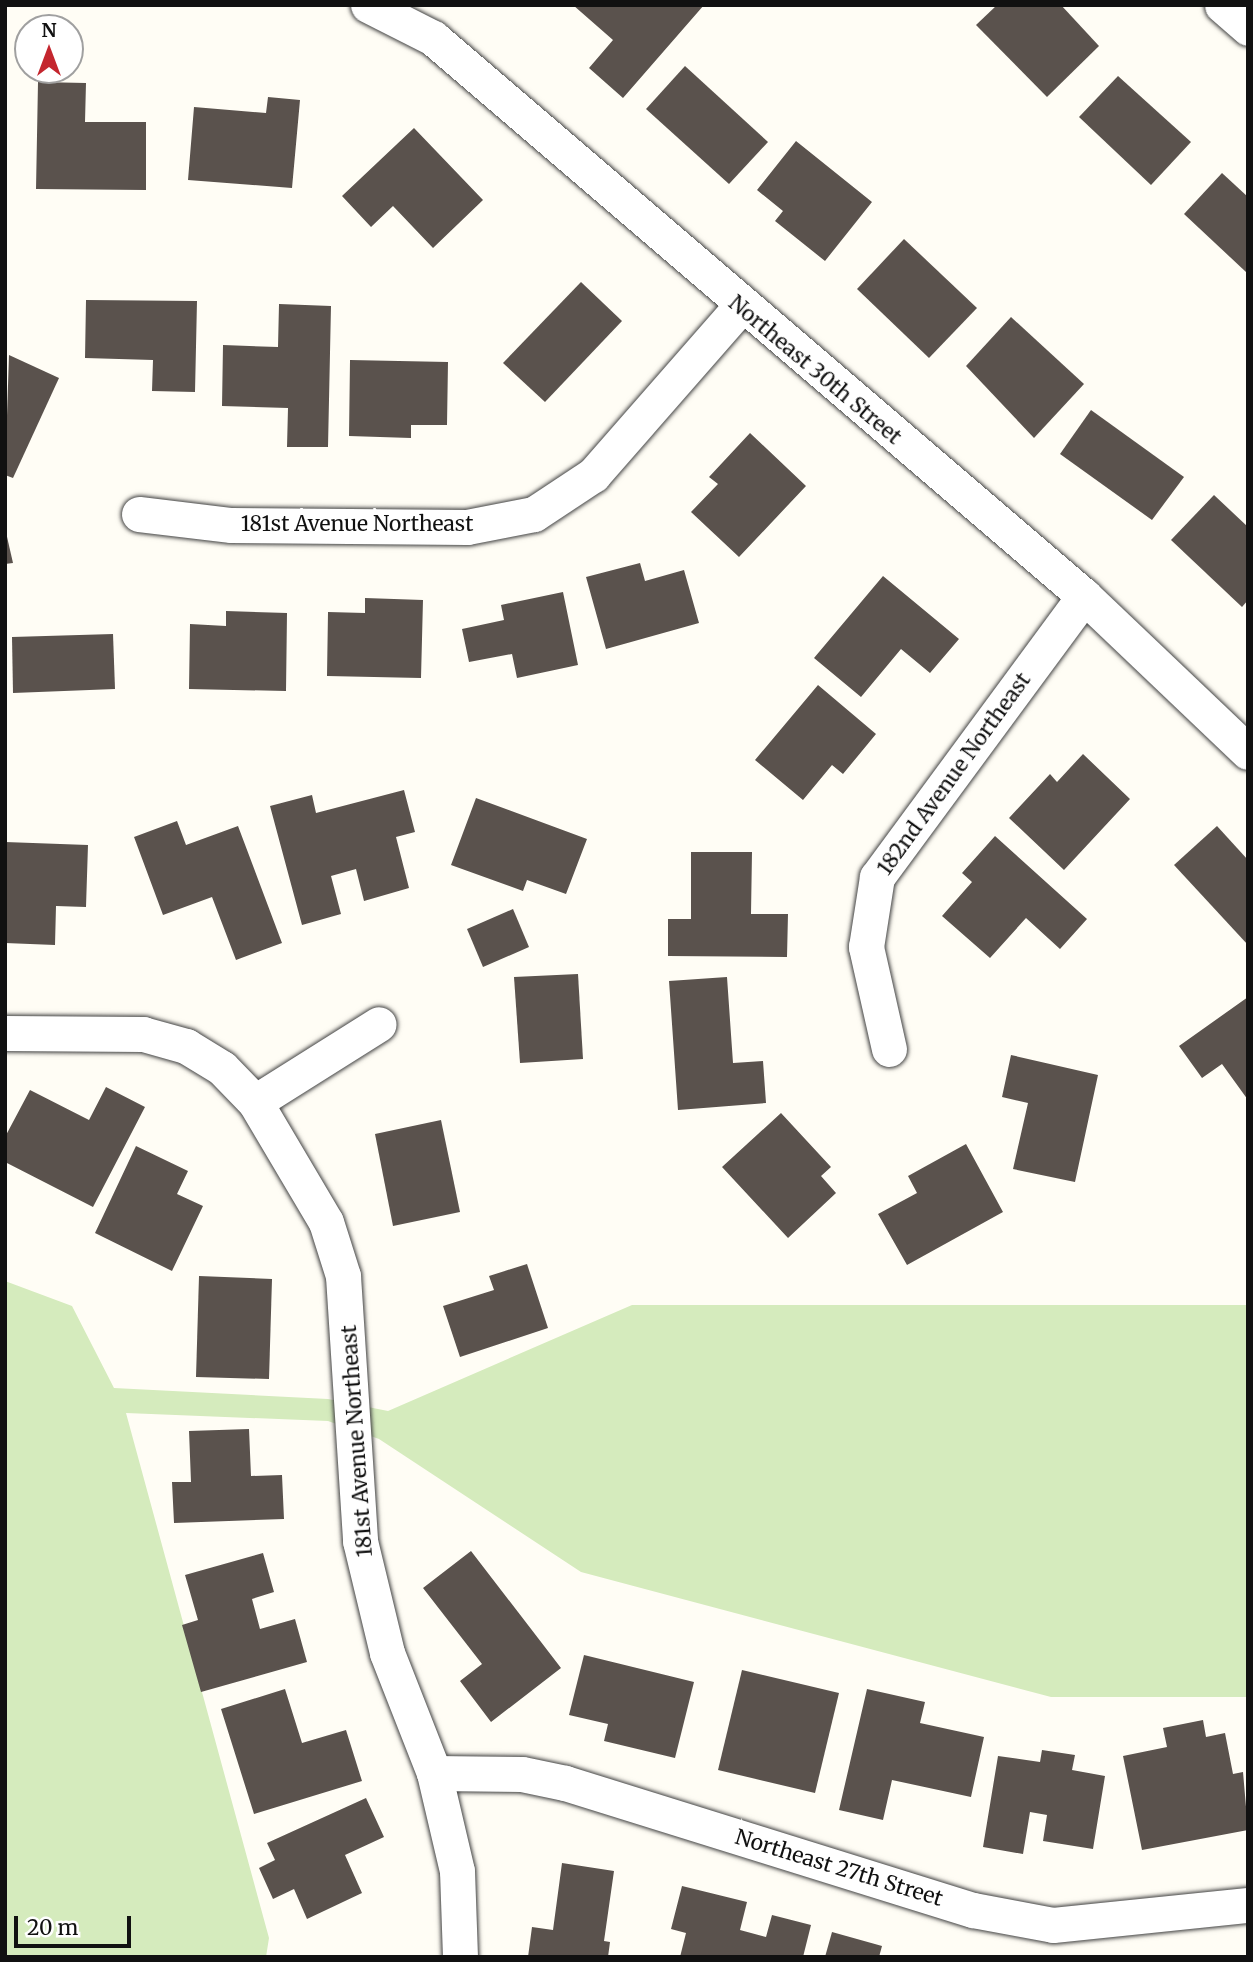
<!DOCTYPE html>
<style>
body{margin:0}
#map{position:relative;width:1253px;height:1962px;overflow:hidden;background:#fffdf5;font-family:Merriweather,serif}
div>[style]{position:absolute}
.green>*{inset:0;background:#d5ebbd}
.building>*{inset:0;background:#5a524d}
.roads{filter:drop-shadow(0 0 2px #444) drop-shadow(0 0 2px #444)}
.street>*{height:35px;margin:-17.5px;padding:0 17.5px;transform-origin:17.5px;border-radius:17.5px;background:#fff}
span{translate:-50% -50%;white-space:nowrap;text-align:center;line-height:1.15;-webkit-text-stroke:7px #fff;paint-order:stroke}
.street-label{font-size:21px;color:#111}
.frame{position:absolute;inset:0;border:7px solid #111;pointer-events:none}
.north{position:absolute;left:14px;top:14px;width:70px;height:70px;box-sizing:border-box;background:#fff;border:2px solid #a0a0a0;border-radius:50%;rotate:0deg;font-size:19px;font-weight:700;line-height:28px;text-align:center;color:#111}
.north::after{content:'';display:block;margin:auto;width:24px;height:32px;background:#c4262e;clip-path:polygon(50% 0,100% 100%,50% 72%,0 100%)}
.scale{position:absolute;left:14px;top:1916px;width:117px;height:32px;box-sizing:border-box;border:4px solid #111;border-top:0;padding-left:9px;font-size:21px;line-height:24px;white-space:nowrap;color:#111;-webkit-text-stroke:5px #fff;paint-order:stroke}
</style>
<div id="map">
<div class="green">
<i style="clip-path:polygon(5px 1281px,72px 1306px,114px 1388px,328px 1399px,388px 1411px,632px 1305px,1248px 1305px,1248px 1697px,1051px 1697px,581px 1572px,379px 1439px,328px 1421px,126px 1413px,269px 1938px,266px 1957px,5px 1957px)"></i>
</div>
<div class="building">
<i style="clip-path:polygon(573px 5px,704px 5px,623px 98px,589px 68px,613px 40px)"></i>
<i style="clip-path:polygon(997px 5px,1061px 5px,1099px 46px,1047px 97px,976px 25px)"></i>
<i style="clip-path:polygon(685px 66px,768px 142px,729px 184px,646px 109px)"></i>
<i style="clip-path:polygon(1118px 76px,1191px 142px,1151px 185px,1079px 117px)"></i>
<i style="clip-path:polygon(38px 82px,86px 83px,85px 122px,146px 122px,146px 190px,36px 189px)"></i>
<i style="clip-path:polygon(268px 97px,300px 100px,292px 188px,188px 180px,194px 107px,266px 113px)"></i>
<i style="clip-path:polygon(414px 128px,483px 200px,433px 248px,393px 206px,371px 227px,342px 196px)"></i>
<i style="clip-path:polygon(796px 141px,872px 202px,825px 261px,775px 221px,783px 211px,757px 190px)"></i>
<i style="clip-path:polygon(1222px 173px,1248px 197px,1246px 272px,1184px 214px)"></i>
<i style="clip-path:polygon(904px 239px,977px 308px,929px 358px,857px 289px)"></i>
<i style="clip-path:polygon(581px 282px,622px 321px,545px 402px,503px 363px)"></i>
<i style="clip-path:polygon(86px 300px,197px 301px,195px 392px,152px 391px,153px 360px,85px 358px)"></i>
<i style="clip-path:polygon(279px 304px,331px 306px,328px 447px,287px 447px,288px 408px,222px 406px,223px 345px,278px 347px)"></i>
<i style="clip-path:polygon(1011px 317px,1084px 384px,1034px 438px,966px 366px)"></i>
<i style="clip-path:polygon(9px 355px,59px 378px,13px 478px,5px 475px)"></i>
<i style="clip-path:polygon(350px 360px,448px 362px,447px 425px,411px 425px,411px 438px,349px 436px)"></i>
<i style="clip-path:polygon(1091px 410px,1184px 477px,1152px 520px,1060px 454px)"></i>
<i style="clip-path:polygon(750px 433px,806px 486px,739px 557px,691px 512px,718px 484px,709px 477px)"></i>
<i style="clip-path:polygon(1214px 495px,1248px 527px,1248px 600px,1242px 607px,1171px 540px)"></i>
<i style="clip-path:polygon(5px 528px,13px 563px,5px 564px)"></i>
<i style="clip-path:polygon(640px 563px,645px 581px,684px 570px,699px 623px,606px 649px,586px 577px)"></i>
<i style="clip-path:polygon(883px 576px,959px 639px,930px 673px,901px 649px,861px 697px,814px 658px)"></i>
<i style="clip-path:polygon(563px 592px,578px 665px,517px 678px,512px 654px,469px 662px,462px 629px,504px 620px,501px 605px)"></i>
<i style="clip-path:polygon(365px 598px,423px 600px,421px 678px,327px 676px,328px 612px,365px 613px)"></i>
<i style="clip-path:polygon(226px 611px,287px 613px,286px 691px,189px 689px,190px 624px,226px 626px)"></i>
<i style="clip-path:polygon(113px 634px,115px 689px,13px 693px,12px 637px)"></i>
<i style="clip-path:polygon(818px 685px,876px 734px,843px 774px,832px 765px,803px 800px,755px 760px)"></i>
<i style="clip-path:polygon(1083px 754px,1130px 799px,1064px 870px,1009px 818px,1050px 774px,1057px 782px)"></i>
<i style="clip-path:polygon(404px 790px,415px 832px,396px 837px,409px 888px,364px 901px,356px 869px,331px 876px,341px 914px,302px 925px,270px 806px,312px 795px,316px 813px)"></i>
<i style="clip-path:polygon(476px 798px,587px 839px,566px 894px,527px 880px,523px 891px,451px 865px)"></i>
<i style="clip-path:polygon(177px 821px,186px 845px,238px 826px,282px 943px,236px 960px,212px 897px,163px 915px,134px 837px)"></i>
<i style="clip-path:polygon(1217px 826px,1248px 860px,1248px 945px,1174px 865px)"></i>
<i style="clip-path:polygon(995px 836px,1087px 919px,1060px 949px,1026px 918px,990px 958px,942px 916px,972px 882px,962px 873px)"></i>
<i style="clip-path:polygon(5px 842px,88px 845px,86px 907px,56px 906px,55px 945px,5px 943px)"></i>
<i style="clip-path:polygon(691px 852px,752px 852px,751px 914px,788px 914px,787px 957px,668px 956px,668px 919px,691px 919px)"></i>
<i style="clip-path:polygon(513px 909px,529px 947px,483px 967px,467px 929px)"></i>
<i style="clip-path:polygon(578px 974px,583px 1059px,520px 1063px,514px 977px)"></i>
<i style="clip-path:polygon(727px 977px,733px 1063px,763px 1061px,766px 1103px,678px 1110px,669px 981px)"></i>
<i style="clip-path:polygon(1248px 997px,1248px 1100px,1222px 1064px,1202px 1078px,1179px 1046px)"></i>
<i style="clip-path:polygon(1011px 1055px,1098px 1075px,1075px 1182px,1013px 1169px,1028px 1103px,1002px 1097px)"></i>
<i style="clip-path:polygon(106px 1087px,145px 1107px,93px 1207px,5px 1162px,5px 1137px,30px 1090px,89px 1120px)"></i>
<i style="clip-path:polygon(781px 1113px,831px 1167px,821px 1176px,836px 1193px,788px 1238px,722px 1167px)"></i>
<i style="clip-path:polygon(441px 1120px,460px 1212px,393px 1226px,375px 1134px)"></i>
<i style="clip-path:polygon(966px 1144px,1003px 1212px,907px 1265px,878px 1214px,917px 1193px,908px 1176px)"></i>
<i style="clip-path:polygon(136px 1146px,188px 1171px,177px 1194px,203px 1206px,172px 1271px,95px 1233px)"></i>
<i style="clip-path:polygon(527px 1264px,548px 1328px,460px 1357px,443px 1306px,494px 1290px,489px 1276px)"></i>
<i style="clip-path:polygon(199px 1276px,272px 1279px,269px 1379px,196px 1377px)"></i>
<i style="clip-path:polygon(249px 1429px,251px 1476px,282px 1475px,284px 1519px,174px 1523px,172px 1482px,191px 1482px,189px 1431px)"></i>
<i style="clip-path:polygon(471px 1551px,561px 1668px,491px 1722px,460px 1681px,482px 1664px,423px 1588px)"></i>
<i style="clip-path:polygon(263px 1553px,274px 1592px,252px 1599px,260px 1629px,295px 1619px,307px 1662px,201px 1692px,182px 1625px,198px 1620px,185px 1575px)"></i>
<i style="clip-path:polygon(584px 1655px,694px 1682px,675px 1758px,604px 1741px,608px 1724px,569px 1715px)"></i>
<i style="clip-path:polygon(742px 1670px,839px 1693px,815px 1793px,718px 1770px)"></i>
<i style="clip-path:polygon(285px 1689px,302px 1743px,346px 1730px,362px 1781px,254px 1814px,221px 1709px)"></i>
<i style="clip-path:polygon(867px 1689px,925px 1702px,920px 1723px,984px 1737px,971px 1797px,892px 1780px,883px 1820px,839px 1810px)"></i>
<i style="clip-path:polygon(1203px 1720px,1206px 1737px,1225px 1733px,1233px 1774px,1243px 1772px,1248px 1830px,1142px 1850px,1123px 1756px,1167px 1747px,1163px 1728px)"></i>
<i style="clip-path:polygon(1042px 1750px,1075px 1755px,1072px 1770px,1105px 1776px,1093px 1849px,1043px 1841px,1047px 1815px,1030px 1812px,1023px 1854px,983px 1847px,998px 1756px,1040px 1762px)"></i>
<i style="clip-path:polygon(366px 1798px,384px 1837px,345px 1855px,362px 1893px,307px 1919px,294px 1889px,273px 1899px,259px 1868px,275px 1860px,267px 1843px)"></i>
<i style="clip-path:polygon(562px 1863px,614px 1871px,604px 1941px,610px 1942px,608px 1957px,528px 1957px,532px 1927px,553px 1930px)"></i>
<i style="clip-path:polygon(682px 1886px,747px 1902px,740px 1930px,766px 1937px,772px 1915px,811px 1925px,803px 1957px,680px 1957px,686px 1933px,671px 1929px)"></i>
<i style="clip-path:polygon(832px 1932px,882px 1946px,879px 1957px,825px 1957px)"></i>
</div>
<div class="roads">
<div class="street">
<i style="left:368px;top:5px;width:73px;rotate:26.9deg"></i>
<i style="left:433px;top:38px;width:857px;rotate:40.6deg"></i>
<i style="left:1084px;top:596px;width:226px;rotate:43.6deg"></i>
<i style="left:1222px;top:5px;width:35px;rotate:41deg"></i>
<i style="left:139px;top:514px;width:93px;rotate:6.8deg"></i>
<i style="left:231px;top:525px;width:236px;rotate:0.5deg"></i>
<i style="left:467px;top:527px;width:68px;rotate:-11deg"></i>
<i style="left:534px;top:514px;width:71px;rotate:-33.5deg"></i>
<i style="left:593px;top:475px;width:223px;rotate:-48.8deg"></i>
<i style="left:5px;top:1033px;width:138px;rotate:0.4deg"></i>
<i style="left:143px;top:1034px;width:45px;rotate:15.6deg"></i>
<i style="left:186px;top:1046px;width:42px;rotate:31.4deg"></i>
<i style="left:222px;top:1068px;width:47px;rotate:45.9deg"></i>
<i style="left:255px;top:1102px;width:146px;rotate:-32.2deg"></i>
<i style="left:889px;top:1049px;width:105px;rotate:-102.7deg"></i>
<i style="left:866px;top:947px;width:71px;rotate:-81.1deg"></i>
<i style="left:877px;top:877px;width:349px;rotate:-53.6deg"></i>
<i style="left:255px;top:1102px;width:139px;rotate:59.4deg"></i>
<i style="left:326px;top:1222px;width:57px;rotate:72.5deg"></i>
<i style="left:343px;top:1276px;width:266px;rotate:86.3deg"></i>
<i style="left:360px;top:1541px;width:115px;rotate:76.4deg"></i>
<i style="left:387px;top:1653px;width:129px;rotate:68.6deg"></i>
<i style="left:434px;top:1773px;width:101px;rotate:76.8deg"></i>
<i style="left:457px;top:1871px;width:86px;rotate:88deg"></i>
<i style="left:434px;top:1773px;width:88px;rotate:0.7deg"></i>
<i style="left:522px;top:1774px;width:44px;rotate:11.8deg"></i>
<i style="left:565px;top:1783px;width:427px;rotate:17.3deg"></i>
<i style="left:973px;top:1910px;width:81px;rotate:10.6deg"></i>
<i style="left:1053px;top:1925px;width:196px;rotate:-5.9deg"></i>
</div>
</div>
<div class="street-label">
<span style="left:815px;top:370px;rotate:40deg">Northeast 30th Street</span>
<span style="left:357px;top:524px">181st Avenue Northeast</span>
<span style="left:954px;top:774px;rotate:-54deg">182nd Avenue Northeast</span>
<span style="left:357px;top:1441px;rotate:-94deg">181st Avenue Northeast</span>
<span style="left:839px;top:1868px;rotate:17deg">Northeast 27th Street</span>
</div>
<div class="frame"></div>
<div class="north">N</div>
<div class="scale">20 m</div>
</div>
